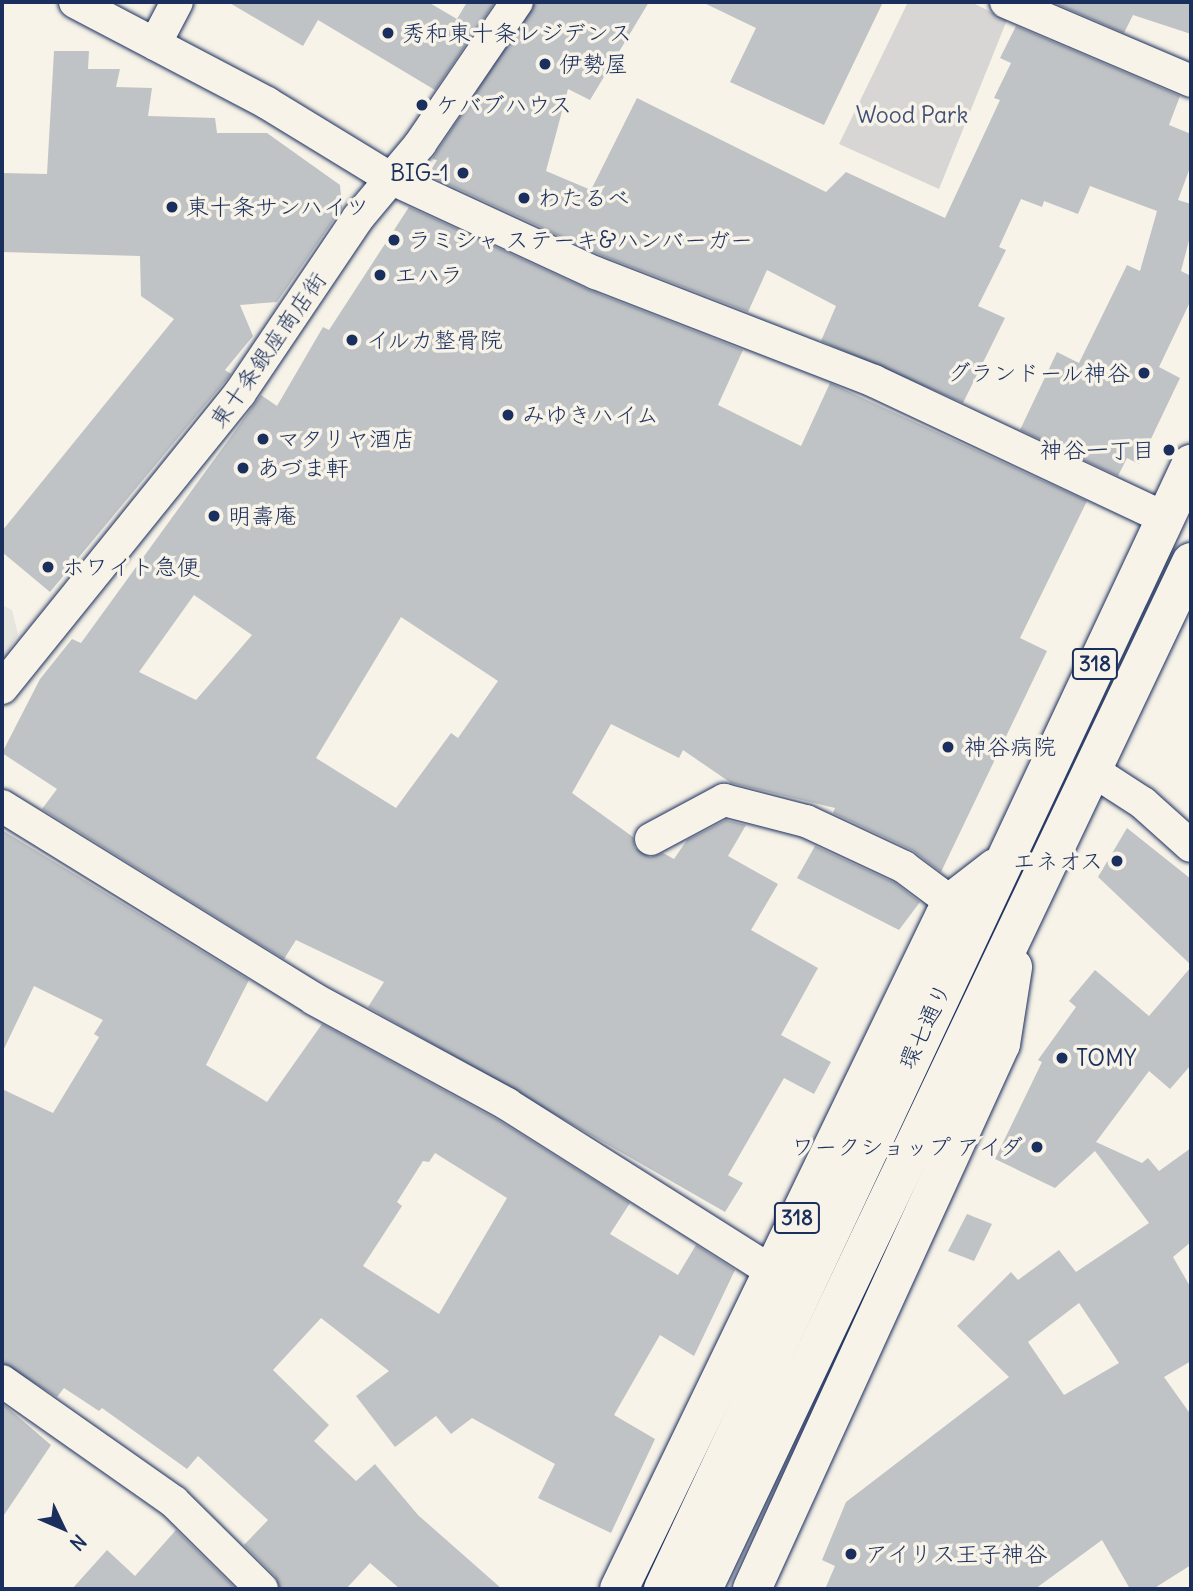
<!DOCTYPE html>
<meta charset="utf-8">
<style>
body{margin:0}
#map{position:relative;width:1193px;height:1591px;overflow:hidden;background:#f7f3e8;font-family:Delius,"Klee One",sans-serif}
div>[style]{position:absolute}
.built>*{inset:0;background:#e6e5de}
.green>*{inset:0;background:#d7d6d4}
.building>*{inset:0;background:#c0c3c5}
.roads{filter:drop-shadow(0 0 2px #1b2f5e) drop-shadow(0 0 2px #1b2f5e)}
.minor>*{height:32px;margin:-16px;padding:0 16px;transform-origin:16px;border-radius:16px;background:#f7f3e8}
.primary>*{height:38px;margin:-19px;padding:0 19px;transform-origin:19px;border-radius:19px;background:#f7f3e8}
.dots>*{width:19px;height:19px;translate:-50% -50%;box-sizing:border-box;border:4px solid #f7f3e8;border-radius:50%}
span{translate:-50% -50%;white-space:nowrap;text-align:center;line-height:1.15;-webkit-text-stroke:7px #f7f3e8;paint-order:stroke}
.shield-label span{padding:2px 5px;background:#f7f3e8;border:2px solid;border-radius:5px;-webkit-text-stroke-width:0}
.shield-label{font-size:21px;color:#1b2f5e;font-weight:700}
.poi-label{font-size:23px;color:#1b2f5e}
.left{translate:0 -50%;text-align:left}
.right{translate:-100% -50%;text-align:right}
.park-label{font-size:23px;color:#415076}
.street-label{font-size:23px;color:#1b2f5e}
.frame{position:absolute;inset:0;border:4px solid #1b2f5e;pointer-events:none}
.north{position:absolute;left:28px;top:1493px;width:70px;height:70px;-webkit-text-stroke:5px #f7f3e8;paint-order:stroke;rotate:134deg;font-size:19px;font-weight:700;line-height:28px;text-align:center;color:#1b2f5e}
.north::after{content:'';display:block;margin:auto;width:24px;height:32px;background:#1b2f5e;clip-path:polygon(50% 0,100% 100%,50% 72%,0 100%)}
</style>
<div id="map">
<div class="built">
<i style="clip-path:polygon(2px 605px,12px 610px,18px 634px,2px 662px)"></i>
</div>
<div class="green">
<i style="clip-path:polygon(908px 2px,971px 2px,1007px 20px,939px 189px,839px 144px)"></i>
</div>
<div class="building">
<i style="clip-path:polygon(228px 2px,428px 2px,457px 19px,467px 2px,495px 2px,435px 90px,318px 20px,303px 46px)"></i>
<i style="clip-path:polygon(535px 2px,649px 2px,590px 100px,568px 89px,546px 171px,591px 190px,637px 98px,826px 192px,846px 172px,945px 218px,1000px 100px,994px 98px,1011px 63px,1000px 58px,1016px 26px,1180px 96px,1169px 125px,1191px 134px,1191px 165px,1178px 200px,1191px 204px,1191px 233px,1181px 271px,1191px 276px,1191px 300px,1159px 367px,1180px 378px,1139px 464px,1127px 458px,1118px 476px,1020px 430px,1057px 352px,1079px 363px,1127px 265px,1140px 271px,1157px 211px,1090px 186px,1078px 214px,1044px 201px,1042px 207px,1021px 199px,999px 247px,1006px 250px,978px 306px,1005px 318px,963px 403px,821px 341px,836px 306px,767px 270px,748px 312px,603px 256px,428px 175px,437px 160px,432px 159px)"></i>
<i style="clip-path:polygon(702px 2px,883px 2px,824px 125px,730px 82px,756px 28px)"></i>
<i style="clip-path:polygon(1052px 2px,1191px 2px,1191px 34px,1133px 15px,1124px 33px)"></i>
<i style="clip-path:polygon(54px 51px,89px 51px,88px 69px,120px 69px,116px 87px,152px 88px,148px 116px,215px 118px,217px 133px,267px 133px,340px 185px,342px 208px,277px 302px,240px 305px,253px 336px,225px 370px,231px 374px,50px 592px,2px 552px,2px 531px,174px 319px,141px 296px,140px 256px,2px 252px,2px 173px,47px 174px)"></i>
<i style="clip-path:polygon(evenodd,409px 207px,589px 290px,743px 350px,718px 405px,801px 446px,830px 383px,1087px 501px,1020px 638px,1047px 651px,941px 872px,912px 850px,833px 813px,835px 808px,731px 783px,683px 750px,679px 758px,611px 724px,572px 793px,633px 837px,635px 848px,650px 857px,663px 853px,674px 859px,687px 840px,726px 820px,746px 825px,728px 856px,778px 884px,751px 930px,818px 968px,781px 1035px,831px 1062px,814px 1094px,784px 1078px,728px 1175px,743px 1183px,725px 1212px,368px 1007px,384px 982px,296px 940px,284px 959px,42px 809px,57px 789px,2px 753px,40px 679px,72px 639px,81px 643px,261px 395px,277px 406px,323px 327px,329px 330px,409px 207px,194px 595px,252px 635px,196px 700px,139px 672px,194px 595px,409px 207px,401px 617px,498px 681px,458px 738px,451px 733px,396px 808px,316px 758px,401px 617px)"></i>
<i style="clip-path:polygon(1127px 828px,1191px 879px,1191px 965px,1098px 877px)"></i>
<i style="clip-path:polygon(evenodd,2px 830px,249px 980px,206px 1065px,267px 1102px,322px 1024px,498px 1120px,630px 1203px,610px 1234px,678px 1275px,696px 1245px,735px 1270px,694px 1356px,660px 1335px,614px 1415px,655px 1439px,611px 1533px,538px 1498px,555px 1464px,472px 1418px,451px 1434px,436px 1416px,395px 1447px,356px 1396px,389px 1371px,321px 1318px,273px 1370px,329px 1425px,314px 1441px,356px 1481px,375px 1464px,418px 1515px,502px 1589px,400px 1589px,370px 1563px,346px 1589px,280px 1589px,275px 1576px,244px 1545px,268px 1520px,198px 1456px,187px 1469px,102px 1408px,99px 1411px,64px 1388px,57px 1397px,2px 1363px,2px 1089px,53px 1113px,99px 1037px,94px 1034px,103px 1020px,34px 986px,2px 1053px,2px 830px,435px 1153px,507px 1198px,439px 1314px,363px 1266px,402px 1206px,397px 1202px,423px 1161px,429px 1162px,435px 1153px)"></i>
<i style="clip-path:polygon(815px 846px,895px 883px,920px 902px,899px 930px,797px 878px)"></i>
<i style="clip-path:polygon(evenodd,1191px 967px,1191px 1065px,1170px 1089px,1149px 1071px,1096px 1142px,1142px 1163px,1148px 1158px,1159px 1171px,1191px 1148px,1191px 1242px,1173px 1257px,1191px 1288px,1191px 1361px,1164px 1377px,1191px 1415px,1191px 1565px,1153px 1589px,1130px 1589px,1102px 1540px,1035px 1589px,825px 1589px,835px 1566px,822px 1560px,846px 1502px,1009px 1377px,957px 1326px,1011px 1272px,1018px 1280px,1059px 1250px,1076px 1272px,1149px 1223px,1095px 1151px,1055px 1188px,995px 1159px,1042px 1062px,1038px 1060px,1076px 1007px,1069px 1001px,1095px 970px,1149px 1016px,1191px 967px,1079px 1303px,1119px 1363px,1064px 1395px,1028px 1342px,1079px 1303px)"></i>
<i style="clip-path:polygon(967px 1214px,992px 1224px,974px 1261px,948px 1251px)"></i>
<i style="clip-path:polygon(2px 1403px,51px 1445px,2px 1518px)"></i>
<i style="clip-path:polygon(176px 1530px,236px 1589px,72px 1589px,107px 1550px,135px 1576px)"></i>
</div>
<div class="roads">
<div class="minor">
<i style="left:75px;top:2px;width:217px;rotate:27.7deg"></i>
<i style="left:267px;top:103px;width:144px;rotate:31.4deg"></i>
<i style="left:390px;top:178px;width:227px;rotate:24.8deg"></i>
<i style="left:596px;top:273px;width:298px;rotate:21.2deg"></i>
<i style="left:874px;top:381px;width:322px;rotate:25.2deg"></i>
<i style="left:1006px;top:2px;width:201px;rotate:23.1deg"></i>
<i style="left:155px;top:44px;width:47px;rotate:-62.4deg"></i>
<i style="left:2px;top:688px;width:379px;rotate:-51.1deg"></i>
<i style="left:240px;top:393px;width:211px;rotate:-56deg"></i>
<i style="left:358px;top:218px;width:97px;rotate:-50deg"></i>
<i style="left:420px;top:144px;width:172px;rotate:-55.7deg"></i>
<i style="left:1092px;top:770px;width:61px;rotate:32.9deg"></i>
<i style="left:1143px;top:803px;width:64px;rotate:41.9deg"></i>
<i style="left:2px;top:806px;width:367px;rotate:31.7deg"></i>
<i style="left:314px;top:999px;width:220px;rotate:28.5deg"></i>
<i style="left:507px;top:1104px;width:312px;rotate:32.3deg"></i>
<i style="left:651px;top:839px;width:83px;rotate:-28.1deg"></i>
<i style="left:724px;top:800px;width:85px;rotate:14.4deg"></i>
<i style="left:806px;top:821px;width:108px;rotate:25.1deg"></i>
<i style="left:904px;top:867px;width:59px;rotate:36.7deg"></i>
<i style="left:2px;top:1381px;width:210px;rotate:35.1deg"></i>
<i style="left:174px;top:1502px;width:124px;rotate:44.7deg"></i>
</div>
<div class="primary">
<i style="left:619px;top:1589px;width:763px;rotate:-64.21deg"></i>
<i style="left:951px;top:902px;width:56px;rotate:-37.7deg"></i>
<i style="left:663px;top:1589px;width:1243px;rotate:-64.86deg"></i>
<i style="left:703px;top:1589px;width:1137px;rotate:-64.58deg"></i>
<i style="left:752px;top:1589px;width:599px;rotate:-65.45deg"></i>
<i style="left:1001px;top:1044px;width:78px;rotate:-81.1deg"></i>
</div>
</div>
<div class="dots">
<i style="left:388px;top:33px;background:#1b2f5e"></i>
<i style="left:545px;top:64px;background:#1b2f5e"></i>
<i style="left:422px;top:105px;background:#1b2f5e"></i>
<i style="left:463px;top:173px;background:#1b2f5e"></i>
<i style="left:524px;top:198px;background:#1b2f5e"></i>
<i style="left:172px;top:207px;background:#1b2f5e"></i>
<i style="left:394px;top:240px;background:#1b2f5e"></i>
<i style="left:380px;top:275px;background:#1b2f5e"></i>
<i style="left:352px;top:340px;background:#1b2f5e"></i>
<i style="left:1144px;top:373px;background:#1b2f5e"></i>
<i style="left:508px;top:415px;background:#1b2f5e"></i>
<i style="left:263px;top:439px;background:#1b2f5e"></i>
<i style="left:1169px;top:450px;background:#1b2f5e"></i>
<i style="left:243px;top:468px;background:#1b2f5e"></i>
<i style="left:214px;top:516px;background:#1b2f5e"></i>
<i style="left:48px;top:567px;background:#1b2f5e"></i>
<i style="left:948px;top:747px;background:#1b2f5e"></i>
<i style="left:1117px;top:861px;background:#1b2f5e"></i>
<i style="left:1062px;top:1058px;background:#1b2f5e"></i>
<i style="left:1037px;top:1147px;background:#1b2f5e"></i>
<i style="left:851px;top:1554px;background:#1b2f5e"></i>
</div>
<div class="shield-label">
<span style="left:1095px;top:664px">318</span>
<span style="left:797px;top:1218px">318</span>
</div>
<div class="poi-label">
<span class="left" style="left:402px;top:33px">秀和東十条レジデンス</span>
<span class="left" style="left:559px;top:64px">伊勢屋</span>
<span class="left" style="left:436px;top:105px">ケバブハウス</span>
<span class="right" style="left:449px;top:173px">BIG-1</span>
<span class="left" style="left:538px;top:198px">わたるべ</span>
<span class="left" style="left:186px;top:207px">東十条サンハイツ</span>
<span class="left" style="left:408px;top:240px">ラミシャ ステーキ&amp;ハンバーガー</span>
<span class="left" style="left:394px;top:275px">エハラ</span>
<span class="left" style="left:366px;top:340px">イルカ整骨院</span>
<span class="right" style="left:1130px;top:373px">グランドール神谷</span>
<span class="left" style="left:522px;top:415px">みゆきハイム</span>
<span class="left" style="left:277px;top:439px">マタリヤ酒店</span>
<span class="right" style="left:1155px;top:450px">神谷一丁目</span>
<span class="left" style="left:257px;top:468px">あづま軒</span>
<span class="left" style="left:228px;top:516px">明壽庵</span>
<span class="left" style="left:62px;top:567px">ホワイト急便</span>
<span class="left" style="left:964px;top:747px">神谷病院</span>
<span class="right" style="left:1103px;top:861px">エネオス</span>
<span class="left" style="left:1076px;top:1058px">TOMY</span>
<span class="right" style="left:1023px;top:1147px">ワークショップ アイダ</span>
<span class="left" style="left:865px;top:1554px">アイリス王子神谷</span>
</div>
<div class="park-label">
<span style="left:912px;top:115px">Wood Park</span>
</div>
<div class="street-label">
<span style="left:268px;top:350px;rotate:-55deg">東十条銀座商店街</span>
<span style="left:925px;top:1026px;rotate:-65deg">環七通り</span>
</div>
<div class="frame"></div>
<div class="north">N</div>
</div>
